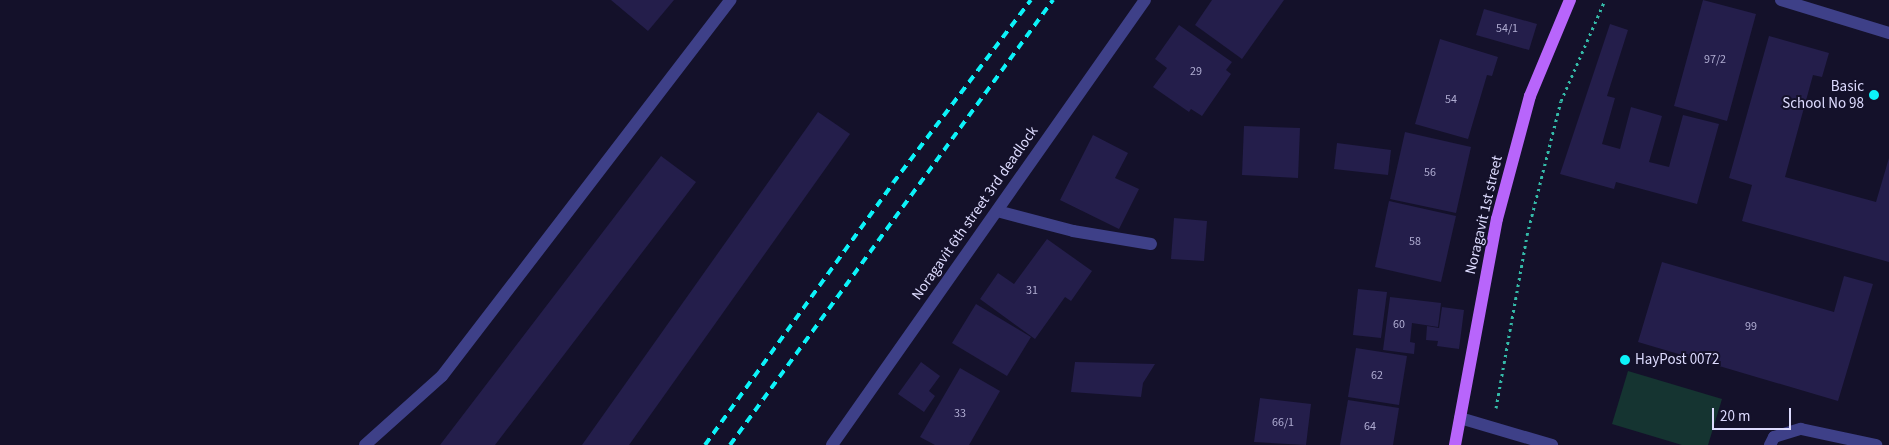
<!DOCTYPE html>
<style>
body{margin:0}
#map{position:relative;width:1889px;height:445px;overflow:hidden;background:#14112a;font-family:"Source Sans 3",sans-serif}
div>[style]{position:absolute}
.green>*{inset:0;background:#153431}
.building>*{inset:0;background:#241e4b}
.path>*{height:3px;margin-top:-1.5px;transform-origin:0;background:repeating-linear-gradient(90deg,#34baa8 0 2.5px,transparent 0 6.5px)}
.minor>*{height:12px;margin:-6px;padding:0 6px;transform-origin:6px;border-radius:6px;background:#3e4088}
.major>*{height:12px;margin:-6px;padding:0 6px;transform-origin:6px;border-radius:6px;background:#b865fb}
.rail>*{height:4px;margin-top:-2px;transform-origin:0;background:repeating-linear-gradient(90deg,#0cf3f9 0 8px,transparent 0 14px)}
.dots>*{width:14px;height:14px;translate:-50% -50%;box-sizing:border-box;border:2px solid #14112a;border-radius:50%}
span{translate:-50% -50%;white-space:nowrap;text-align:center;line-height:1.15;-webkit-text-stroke:4px #14112a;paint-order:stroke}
.number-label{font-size:12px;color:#afacd1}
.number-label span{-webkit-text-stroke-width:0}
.poi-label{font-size:15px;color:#dddbfe}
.right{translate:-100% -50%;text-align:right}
.left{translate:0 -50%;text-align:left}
.street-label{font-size:15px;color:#dddbfe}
.scale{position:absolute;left:1712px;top:408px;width:79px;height:22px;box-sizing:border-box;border:2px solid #dddbfe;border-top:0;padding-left:6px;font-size:15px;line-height:18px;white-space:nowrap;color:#dddbfe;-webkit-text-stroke:4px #14112a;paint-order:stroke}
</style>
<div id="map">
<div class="green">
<i style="clip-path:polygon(1628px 371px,1722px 399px,1708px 445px,1682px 445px,1612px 424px)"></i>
</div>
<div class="building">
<i style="clip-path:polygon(611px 0,674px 0,648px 31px)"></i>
<i style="clip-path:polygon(1212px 0,1284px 0,1242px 59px,1195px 25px)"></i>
<i style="clip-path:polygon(1703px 0,1756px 14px,1727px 121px,1674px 106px)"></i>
<i style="clip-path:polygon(1484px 9px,1537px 24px,1529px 50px,1476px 35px)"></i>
<i style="clip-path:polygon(1610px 24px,1628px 30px,1607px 96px,1615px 98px,1602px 144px,1620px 149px,1631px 107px,1662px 116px,1649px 162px,1669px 167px,1683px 115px,1719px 124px,1697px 204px,1616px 182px,1614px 189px,1560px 174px)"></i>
<i style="clip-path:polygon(1179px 25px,1232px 62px,1226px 70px,1231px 74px,1202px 116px,1191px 109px,1189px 112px,1153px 87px,1167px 68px,1155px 59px)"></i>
<i style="clip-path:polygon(1769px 36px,1829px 53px,1822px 77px,1813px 75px,1785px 177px,1876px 202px,1889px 158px,1889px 262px,1742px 221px,1752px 185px,1729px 178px)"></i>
<i style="clip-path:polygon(1440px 39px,1498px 57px,1492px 76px,1487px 75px,1468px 139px,1415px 124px)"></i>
<i style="clip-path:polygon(818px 112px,850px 134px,629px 445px,582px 445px)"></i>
<i style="clip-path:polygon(1244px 126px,1300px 128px,1298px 178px,1242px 175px)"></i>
<i style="clip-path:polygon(1405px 132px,1471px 147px,1456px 213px,1390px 199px)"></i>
<i style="clip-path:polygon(1093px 135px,1128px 153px,1115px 178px,1139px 189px,1119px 229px,1060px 200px)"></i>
<i style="clip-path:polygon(1337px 143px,1391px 150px,1388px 175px,1334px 169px)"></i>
<i style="clip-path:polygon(661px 156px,696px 182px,495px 445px,440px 445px)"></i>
<i style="clip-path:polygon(1389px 201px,1456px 216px,1441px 282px,1375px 267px)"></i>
<i style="clip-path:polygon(1174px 218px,1207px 221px,1204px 261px,1171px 259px)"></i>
<i style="clip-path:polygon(1047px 239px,1092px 271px,1071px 301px,1065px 297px,1035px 339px,980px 299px,998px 273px,1014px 284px)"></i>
<i style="clip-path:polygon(1662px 262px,1834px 312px,1844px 276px,1873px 284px,1838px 401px,1638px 342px)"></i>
<i style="clip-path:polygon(1358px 289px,1387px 292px,1381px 338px,1353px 335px)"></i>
<i style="clip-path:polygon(1390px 297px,1441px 303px,1438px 327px,1412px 323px,1410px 342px,1415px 343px,1414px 354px,1383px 350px)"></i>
<i style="clip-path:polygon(976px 304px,1031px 337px,1007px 376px,952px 343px)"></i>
<i style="clip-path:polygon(1442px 307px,1464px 310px,1459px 349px,1437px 346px,1438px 341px,1426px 340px,1427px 326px,1439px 328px)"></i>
<i style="clip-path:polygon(1356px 348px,1407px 356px,1399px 405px,1348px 397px)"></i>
<i style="clip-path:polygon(921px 362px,940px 376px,929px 391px,935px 396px,924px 412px,898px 394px)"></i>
<i style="clip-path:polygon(1075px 362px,1155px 364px,1143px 383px,1141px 397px,1071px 392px)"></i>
<i style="clip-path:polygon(960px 368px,1000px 391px,969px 445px,935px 445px,920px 437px)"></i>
<i style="clip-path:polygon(1260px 398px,1311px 404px,1306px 445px,1254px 442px)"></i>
<i style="clip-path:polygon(1348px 400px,1399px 408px,1393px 445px,1340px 445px)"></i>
</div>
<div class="path">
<i style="left:1496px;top:408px;width:176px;rotate:-79.8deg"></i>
<i style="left:1527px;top:235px;width:138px;rotate:-75.8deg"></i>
<i style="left:1561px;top:101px;width:110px;rotate:-66.5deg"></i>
</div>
<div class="minor">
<i style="left:1781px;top:0;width:113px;rotate:17deg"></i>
<i style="left:997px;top:211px;width:79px;rotate:14.7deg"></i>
<i style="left:1073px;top:231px;width:79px;rotate:9.5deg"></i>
<i style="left:1460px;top:418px;width:96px;rotate:16.4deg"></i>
<i style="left:365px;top:445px;width:103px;rotate:-41.9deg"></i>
<i style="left:442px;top:376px;width:474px;rotate:-52.5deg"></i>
<i style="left:832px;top:445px;width:544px;rotate:-54.88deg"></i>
<i style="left:1770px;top:445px;width:9px;rotate:-63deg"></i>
<i style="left:1774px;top:437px;width:28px;rotate:-17deg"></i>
<i style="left:1801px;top:429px;width:77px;rotate:12deg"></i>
</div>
<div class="major">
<i style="left:1455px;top:445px;width:230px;rotate:-79.5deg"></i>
<i style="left:1497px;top:219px;width:127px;rotate:-75deg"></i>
<i style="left:1530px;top:96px;width:104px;rotate:-67.4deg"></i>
</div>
<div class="rail">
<i style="left:705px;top:445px;width:322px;rotate:-54.3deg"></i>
<i style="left:893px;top:183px;width:229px;rotate:-53deg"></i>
<i style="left:730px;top:445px;width:550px;rotate:-54.03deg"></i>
</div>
<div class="dots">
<i style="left:1874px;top:95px;background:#0cf3f9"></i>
<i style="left:1625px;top:360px;background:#0cf3f9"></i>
</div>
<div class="number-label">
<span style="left:1507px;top:29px">54/1</span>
<span style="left:1715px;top:60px">97/2</span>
<span style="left:1196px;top:72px">29</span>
<span style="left:1451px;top:100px">54</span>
<span style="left:1430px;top:173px">56</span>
<span style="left:1415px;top:242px">58</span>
<span style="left:1032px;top:291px">31</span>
<span style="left:1399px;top:325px">60</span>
<span style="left:1751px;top:327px">99</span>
<span style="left:1377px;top:376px">62</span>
<span style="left:960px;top:414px">33</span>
<span style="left:1283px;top:423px">66/1</span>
<span style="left:1370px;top:427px">64</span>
</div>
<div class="poi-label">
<span class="right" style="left:1864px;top:95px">Basic<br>School No 98</span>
<span class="left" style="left:1635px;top:360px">HayPost 0072</span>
</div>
<div class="street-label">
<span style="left:975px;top:213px;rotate:-55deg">Noragavit 6th street 3rd deadlock</span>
<span style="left:1484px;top:215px;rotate:-77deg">Noragavit 1st street</span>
</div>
<div class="scale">20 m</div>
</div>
